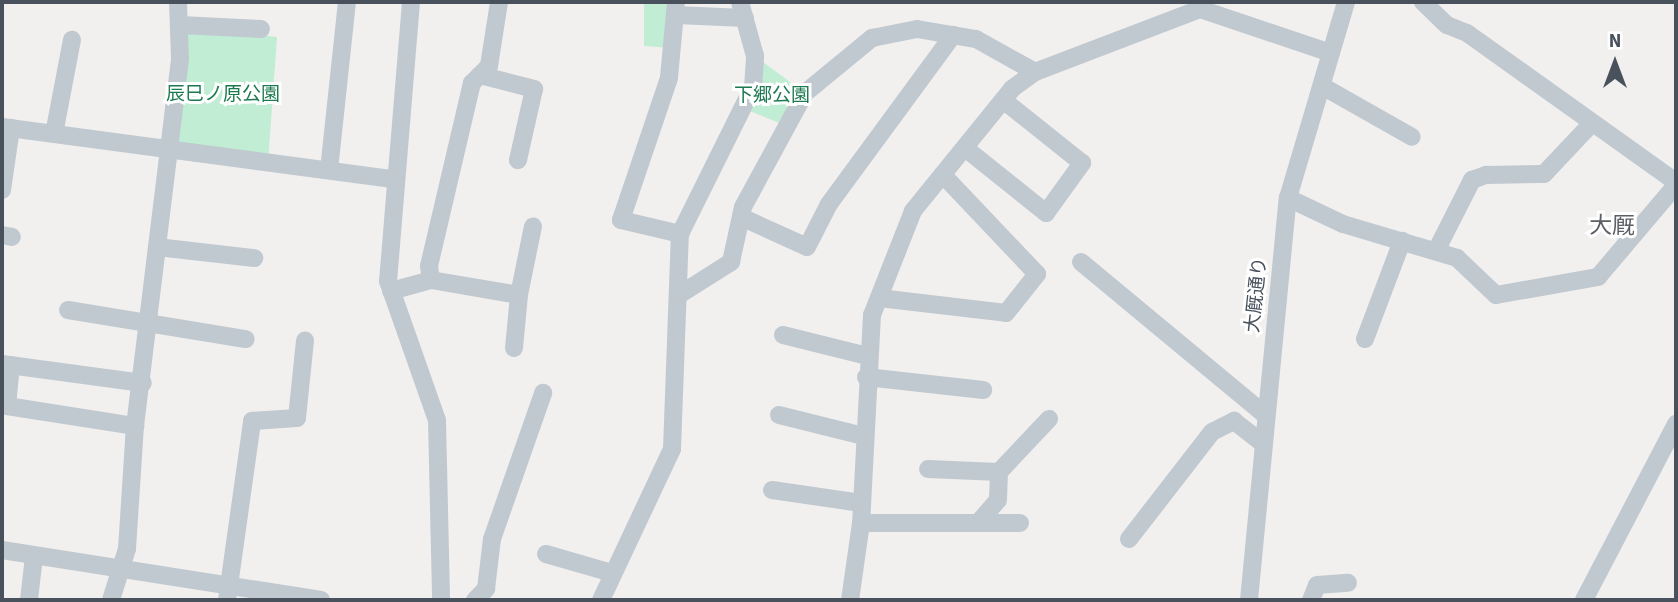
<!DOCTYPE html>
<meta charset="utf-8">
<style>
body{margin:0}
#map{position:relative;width:1678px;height:602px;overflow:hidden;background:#f2f0ef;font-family:"Source Sans 3","Noto Sans JP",sans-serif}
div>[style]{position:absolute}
.green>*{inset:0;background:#c0edd4}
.minor>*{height:18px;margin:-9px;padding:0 9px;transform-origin:9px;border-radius:9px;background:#c1c9d0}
span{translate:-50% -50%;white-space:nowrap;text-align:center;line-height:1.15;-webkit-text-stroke:6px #fff;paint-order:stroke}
.park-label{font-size:19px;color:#1c7a51}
.street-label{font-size:19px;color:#48515c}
.quarter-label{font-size:23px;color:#5c5f64}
.frame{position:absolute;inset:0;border:4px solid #48515c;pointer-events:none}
.north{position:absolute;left:1580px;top:28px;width:70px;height:70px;-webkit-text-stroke:5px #fff;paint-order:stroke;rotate:0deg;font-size:19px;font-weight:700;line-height:28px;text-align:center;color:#48515c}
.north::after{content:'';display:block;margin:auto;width:24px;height:32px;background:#48515c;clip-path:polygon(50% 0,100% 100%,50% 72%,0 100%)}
</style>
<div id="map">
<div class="green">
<i style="clip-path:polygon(644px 2px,676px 2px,673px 48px,644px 46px)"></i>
<i style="clip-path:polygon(181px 25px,277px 37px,268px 163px,167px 150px)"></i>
<i style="clip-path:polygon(755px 56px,805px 93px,787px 126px,742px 108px)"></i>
</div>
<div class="minor">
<i style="left:411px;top:2px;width:280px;rotate:94.7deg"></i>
<i style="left:388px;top:281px;width:147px;rotate:70.6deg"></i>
<i style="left:437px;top:420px;width:180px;rotate:88.7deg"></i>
<i style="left:676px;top:2px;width:76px;rotate:95.3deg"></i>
<i style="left:669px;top:78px;width:150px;rotate:108.7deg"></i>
<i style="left:621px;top:220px;width:61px;rotate:13.3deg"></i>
<i style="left:1423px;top:2px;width:33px;rotate:44deg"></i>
<i style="left:1447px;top:25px;width:22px;rotate:22deg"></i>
<i style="left:1467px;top:33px;width:257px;rotate:35.5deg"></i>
<i style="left:676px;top:15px;width:69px;rotate:2.5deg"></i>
<i style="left:181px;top:25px;width:80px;rotate:2.9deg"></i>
<i style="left:1035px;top:72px;width:177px;rotate:-20.9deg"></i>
<i style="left:1200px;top:9px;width:138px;rotate:18.6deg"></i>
<i style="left:480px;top:75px;width:56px;rotate:14.5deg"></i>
<i style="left:534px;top:89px;width:73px;rotate:102.7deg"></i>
<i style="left:1322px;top:86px;width:103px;rotate:29.5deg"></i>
<i style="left:2px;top:127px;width:394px;rotate:7.6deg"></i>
<i style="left:54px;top:134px;width:96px;rotate:-79.2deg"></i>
<i style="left:965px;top:148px;width:104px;rotate:38.7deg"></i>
<i style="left:1046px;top:213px;width:62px;rotate:-54.2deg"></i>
<i style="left:1082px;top:163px;width:101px;rotate:-141.4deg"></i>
<i style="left:329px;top:170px;width:169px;rotate:-83.9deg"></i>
<i style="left:2px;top:190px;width:63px;rotate:-81.7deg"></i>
<i style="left:1288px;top:198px;width:61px;rotate:25.3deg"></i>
<i style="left:1343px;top:224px;width:119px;rotate:16.6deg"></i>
<i style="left:1457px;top:258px;width:54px;rotate:43.5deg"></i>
<i style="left:1496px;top:295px;width:104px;rotate:-10deg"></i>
<i style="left:1598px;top:277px;width:121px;rotate:-49.7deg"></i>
<i style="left:741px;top:217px;width:72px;rotate:24.4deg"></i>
<i style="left:807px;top:247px;width:48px;rotate:-62.9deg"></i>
<i style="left:829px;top:204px;width:210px;rotate:-53.7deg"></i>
<i style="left:2px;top:235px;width:10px;rotate:11deg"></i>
<i style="left:157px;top:247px;width:98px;rotate:6.5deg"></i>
<i style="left:1436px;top:251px;width:80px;rotate:-63.1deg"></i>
<i style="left:1472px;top:180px;width:15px;rotate:-20deg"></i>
<i style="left:1486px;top:175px;width:58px;rotate:-1deg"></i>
<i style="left:1544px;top:174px;width:70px;rotate:-46.7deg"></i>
<i style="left:1081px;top:262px;width:238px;rotate:39.7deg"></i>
<i style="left:431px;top:280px;width:14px;rotate:-98deg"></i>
<i style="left:429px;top:266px;width:188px;rotate:-76.8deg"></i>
<i style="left:472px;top:83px;width:24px;rotate:-45deg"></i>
<i style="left:489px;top:66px;width:65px;rotate:-81.1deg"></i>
<i style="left:391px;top:291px;width:41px;rotate:-15.4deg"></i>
<i style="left:431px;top:280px;width:89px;rotate:9.7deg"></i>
<i style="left:679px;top:295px;width:62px;rotate:-32.4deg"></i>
<i style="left:731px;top:262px;width:56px;rotate:-77.7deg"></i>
<i style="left:743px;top:207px;width:130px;rotate:-61.5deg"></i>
<i style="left:805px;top:93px;width:87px;rotate:-39.4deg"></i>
<i style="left:872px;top:38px;width:46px;rotate:-11.3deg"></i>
<i style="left:917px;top:29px;width:60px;rotate:9.6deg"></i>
<i style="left:976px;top:39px;width:68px;rotate:29.2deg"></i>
<i style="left:1035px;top:72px;width:29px;rotate:144deg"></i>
<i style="left:1012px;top:89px;width:157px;rotate:129.1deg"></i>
<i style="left:913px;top:211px;width:112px;rotate:111.5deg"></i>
<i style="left:872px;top:315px;width:208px;rotate:93deg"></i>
<i style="left:861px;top:523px;width:78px;rotate:98.1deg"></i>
<i style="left:879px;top:298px;width:128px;rotate:6.7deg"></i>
<i style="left:1006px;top:313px;width:50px;rotate:-51.5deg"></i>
<i style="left:1037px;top:274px;width:137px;rotate:-133.5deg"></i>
<i style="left:68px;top:310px;width:180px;rotate:9.3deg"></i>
<i style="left:783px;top:335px;width:87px;rotate:14deg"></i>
<i style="left:1365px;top:339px;width:105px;rotate:-69.3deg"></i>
<i style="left:514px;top:348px;width:53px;rotate:-84.6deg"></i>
<i style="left:519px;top:295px;width:70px;rotate:-78.5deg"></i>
<i style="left:2px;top:364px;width:142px;rotate:7.7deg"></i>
<i style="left:11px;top:365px;width:41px;rotate:95.6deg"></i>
<i style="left:7px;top:406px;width:130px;rotate:8.9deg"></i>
<i style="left:866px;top:377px;width:118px;rotate:6.3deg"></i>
<i style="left:779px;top:415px;width:88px;rotate:13.9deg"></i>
<i style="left:928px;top:469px;width:71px;rotate:2.4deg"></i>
<i style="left:999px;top:472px;width:73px;rotate:-46.7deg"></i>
<i style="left:772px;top:490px;width:90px;rotate:8.3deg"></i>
<i style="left:861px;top:523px;width:159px"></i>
<i style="left:978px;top:523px;width:30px;rotate:-49deg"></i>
<i style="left:998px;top:500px;width:28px;rotate:-88deg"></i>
<i style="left:1129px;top:539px;width:135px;rotate:-52.2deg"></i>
<i style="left:1212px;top:432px;width:25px;rotate:-27deg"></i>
<i style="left:1234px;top:421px;width:34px;rotate:38deg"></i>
<i style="left:2px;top:550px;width:323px;rotate:8.9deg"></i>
<i style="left:546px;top:554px;width:69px;rotate:16.1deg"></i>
<i style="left:29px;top:600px;width:44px;rotate:-83.5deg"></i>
<i style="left:111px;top:600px;width:53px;rotate:-72.6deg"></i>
<i style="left:127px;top:549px;width:123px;rotate:-86.3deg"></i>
<i style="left:135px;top:426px;width:370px;rotate:-83deg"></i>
<i style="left:180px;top:59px;width:57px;rotate:-92deg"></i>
<i style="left:227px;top:600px;width:181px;rotate:-82deg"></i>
<i style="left:252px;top:421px;width:45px;rotate:-3.8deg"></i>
<i style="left:297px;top:418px;width:78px;rotate:-84.1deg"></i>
<i style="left:475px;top:600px;width:16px;rotate:-45deg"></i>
<i style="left:486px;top:589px;width:50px;rotate:-83.2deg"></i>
<i style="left:492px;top:539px;width:155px;rotate:-70.7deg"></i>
<i style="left:601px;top:600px;width:167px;rotate:-64.8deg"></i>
<i style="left:672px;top:449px;width:215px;rotate:-87.9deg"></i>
<i style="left:680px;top:234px;width:164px;rotate:-63.6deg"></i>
<i style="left:753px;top:87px;width:31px;rotate:-86deg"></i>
<i style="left:755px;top:56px;width:56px;rotate:-105.5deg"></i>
<i style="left:1249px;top:600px;width:404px;rotate:-84.5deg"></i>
<i style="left:1288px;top:198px;width:204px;rotate:-73.5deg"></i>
<i style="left:1311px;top:600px;width:16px;rotate:-68deg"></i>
<i style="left:1317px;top:585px;width:31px;rotate:-4deg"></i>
<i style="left:1584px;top:600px;width:199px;rotate:-62.4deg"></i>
</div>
<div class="park-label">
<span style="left:223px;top:95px">辰巳ノ原公園</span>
<span style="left:772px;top:96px">下郷公園</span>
</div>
<div class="street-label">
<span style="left:1257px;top:295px;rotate:-84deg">大厩通り</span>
</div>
<div class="quarter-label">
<span style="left:1612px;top:226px">大厩</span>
</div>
<div class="frame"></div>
<div class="north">N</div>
</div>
